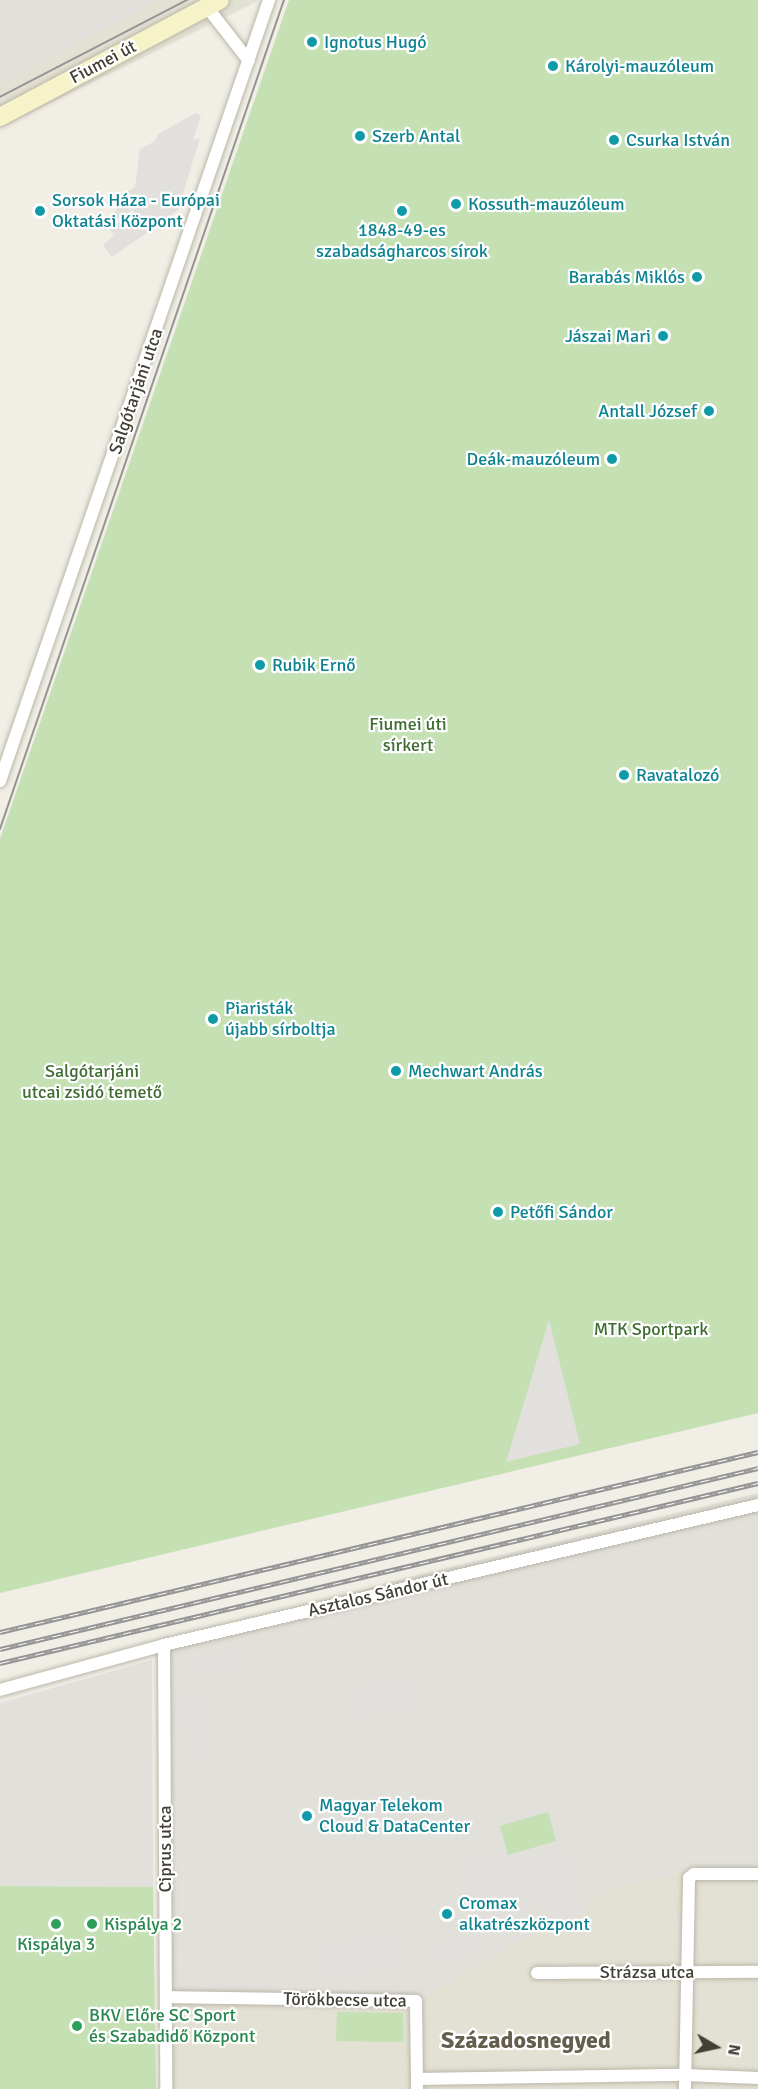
<!DOCTYPE html>
<meta charset="utf-8">
<style>
body{margin:0}
#map{position:relative;width:758px;height:2089px;overflow:hidden;background:#f0eee5;font-family:Signika,sans-serif}
div>[style]{position:absolute}
.residential>*{inset:0;background:#e3e1d4}
.industrial>*{inset:0;background:#e2e0da}
.green>*{inset:0;background:#c5e0b2}
.parking>*{inset:0;background:#e1e0dd}
.roads{filter:drop-shadow(0 0 2px #bab7a9) drop-shadow(0 0 2px #bab7a9)}
.minor>*{height:12px;margin:-6px;padding:0 6px;transform-origin:6px;border-radius:6px;background:#fff}
.secondary>*{height:18px;margin:-9px;padding:0 9px;transform-origin:9px;border-radius:9px;background:#f7f3c8}
.tram>*{height:1.5px;margin:-0.75px;padding:0 0.75px;transform-origin:0.75px;border-radius:0.75px;background:#949494}
.rail>*{height:5px;margin-top:-2.5px;transform-origin:0;background:repeating-linear-gradient(90deg,#fff 0 9px,#949494 0 18px);box-sizing:border-box;border-block:2px solid #949494}
.dots>*{width:16px;height:16px;translate:-50% -50%;box-sizing:border-box;border:3px solid #fff;border-radius:50%}
span{translate:-50% -50%;white-space:nowrap;text-align:center;line-height:1.15;-webkit-text-stroke:4.5px #fff;paint-order:stroke}
.culture-label{font-size:18px;color:#0d838f}
.left{translate:0 -50%;text-align:left}
.right{translate:-100% -50%;text-align:right}
.street-label{font-size:18px;color:#423f35}
.park-label{font-size:18px;color:#3e6c31}
.leisure-label{font-size:18px;color:#27864d}
.district-label{font-size:24px;color:#635e4e;font-weight:700}
.north{position:absolute;left:686px;top:2017px;width:60px;height:60px;-webkit-text-stroke:4px #fff;paint-order:stroke;rotate:99deg;font-size:16px;font-weight:700;line-height:24px;text-align:center;color:#423f35}
.north::after{content:'';display:block;margin:auto;width:21px;height:27px;background:#423f35;clip-path:polygon(50% 0,100% 100%,50% 72%,0 100%)}
</style>
<div id="map">
<div class="residential">
<i style="clip-path:polygon(0 0,260px 0,0 128px)"></i>
<i style="clip-path:polygon(691px 1871px,758px 1871px,758px 2089px,167px 2089px,166px 1997px,416px 2001px,614px 1887px)"></i>
</div>
<div class="industrial">
<i style="clip-path:polygon(0 0,160px 0,0 84px)"></i>
<i style="clip-path:polygon(758px 1493px,758px 1871px,691px 1871px,614px 1887px,416px 2001px,166px 1997px,164px 1645px,405px 1578px)"></i>
<i style="clip-path:polygon(152px 1660px,153px 1887px,0 1886px,0 1703px)"></i>
</div>
<div class="green">
<i style="clip-path:polygon(289px 0,758px 0,758px 1413px,0 1593px,0 839px)"></i>
<i style="clip-path:polygon(548px 1812px,556px 1841px,508px 1855px,500px 1826px)"></i>
<i style="clip-path:polygon(0 1886px,153px 1887px,156px 2089px,0 2089px)"></i>
<i style="clip-path:polygon(337px 2012px,403px 2013px,403px 2042px,336px 2041px)"></i>
</div>
<div class="parking">
<i style="clip-path:polygon(196px 113px,201px 116px,193px 140px,200px 138px,178px 210px,154px 226px,145px 226px,148px 232px,112px 257px,103px 245px,114px 235px,109px 228px,130px 215px,137px 220px,133px 210px,117px 219px,114px 213px,122px 201px,119px 196px,135px 187px,140px 149px,155px 141px,158px 134px)"></i>
<i style="clip-path:polygon(549px 1320px,580px 1444px,506px 1462px)"></i>
<i style="clip-path:polygon(238px 1650px,242px 1664px,201px 1673px,198px 1659px)"></i>
<i style="clip-path:polygon(403px 1679px,409px 1706px,356px 1718px,349px 1691px)"></i>
<i style="clip-path:polygon(200px 1697px,197px 1716px,204px 1754px,193px 1757px,181px 1700px)"></i>
<i style="clip-path:polygon(557px 1846px,563px 1851px,584px 1911px,555px 1930px,529px 1891px,508px 1917px,480px 1929px,469px 1860px,501px 1858px,508px 1862px)"></i>
<i style="clip-path:polygon(476px 1930px,483px 1946px,448px 1964px,438px 1946px)"></i>
<i style="clip-path:polygon(393px 1933px,401px 1967px,388px 1968px,386px 1961px,360px 1965px,361px 1975px,325px 1978px,317px 1949px)"></i>
</div>
<div class="roads">
<div class="minor">
<i style="left:207px;top:7px;width:68px;rotate:52.1deg"></i>
<i style="left:0;top:781px;width:826px;rotate:-70.99deg"></i>
<i style="left:164px;top:1645px;width:444px;rotate:89.7deg"></i>
<i style="left:0;top:1690px;width:170px;rotate:-15.3deg"></i>
<i style="left:164px;top:1645px;width:610px;rotate:-13.26deg"></i>
<i style="left:537px;top:1973px;width:221px;rotate:-0.3deg"></i>
<i style="left:166px;top:1997px;width:250px;rotate:0.9deg"></i>
<i style="left:416px;top:2001px;width:88px;rotate:89.3deg"></i>
<i style="left:417px;top:2079px;width:268px;rotate:-0.9deg"></i>
<i style="left:685px;top:2075px;width:73px;rotate:2.4deg"></i>
<i style="left:685px;top:2089px;width:211px;rotate:-88.9deg"></i>
<i style="left:689px;top:1878px;width:6px;rotate:-39deg"></i>
<i style="left:694px;top:1874px;width:64px"></i>
</div>
<div class="secondary">
<i style="left:0;top:117px;width:249px;rotate:-28deg"></i>
</div>
</div>
<div class="tram">
<i style="left:0;top:97px;width:211px;rotate:-27.4deg"></i>
<i style="left:0;top:829px;width:876px;rotate:-71.09deg"></i>
</div>
<div class="rail">
<i style="left:0;top:1632px;width:779px;rotate:-13.36deg"></i>
<i style="left:0;top:1649px;width:779px;rotate:-13.43deg"></i>
<i style="left:0;top:1663px;width:779px;rotate:-13.36deg"></i>
</div>
<div class="dots">
<i style="left:312px;top:42px;background:#0f9aa8"></i>
<i style="left:553px;top:66px;background:#0f9aa8"></i>
<i style="left:360px;top:136px;background:#0f9aa8"></i>
<i style="left:614px;top:140px;background:#0f9aa8"></i>
<i style="left:456px;top:204px;background:#0f9aa8"></i>
<i style="left:40px;top:211px;background:#0f9aa8"></i>
<i style="left:402px;top:211px;background:#0f9aa8"></i>
<i style="left:697px;top:277px;background:#0f9aa8"></i>
<i style="left:663px;top:336px;background:#0f9aa8"></i>
<i style="left:709px;top:411px;background:#0f9aa8"></i>
<i style="left:612px;top:459px;background:#0f9aa8"></i>
<i style="left:260px;top:665px;background:#0f9aa8"></i>
<i style="left:624px;top:775px;background:#0f9aa8"></i>
<i style="left:213px;top:1019px;background:#0f9aa8"></i>
<i style="left:396px;top:1071px;background:#0f9aa8"></i>
<i style="left:498px;top:1212px;background:#0f9aa8"></i>
<i style="left:307px;top:1816px;background:#0f9aa8"></i>
<i style="left:447px;top:1914px;background:#0f9aa8"></i>
<i style="left:56px;top:1924px;background:#2e9e5b"></i>
<i style="left:92px;top:1924px;background:#2e9e5b"></i>
<i style="left:77px;top:2026px;background:#2e9e5b"></i>
</div>
<div class="culture-label">
<span class="left" style="left:324px;top:42px">Ignotus Hugó</span>
<span class="left" style="left:565px;top:66px">Károlyi-mauzóleum</span>
<span class="left" style="left:372px;top:136px">Szerb Antal</span>
<span class="left" style="left:626px;top:140px">Csurka István</span>
<span class="left" style="left:52px;top:211px">Sorsok Háza - Európai<br>Oktatási Központ</span>
<span class="left" style="left:468px;top:204px">Kossuth-mauzóleum</span>
<span style="left:402px;top:241px">1848-49-es<br>szabadságharcos sírok</span>
<span class="right" style="left:685px;top:277px">Barabás Miklós</span>
<span class="right" style="left:651px;top:336px">Jászai Mari</span>
<span class="right" style="left:697px;top:411px">Antall József</span>
<span class="right" style="left:600px;top:459px">Deák-mauzóleum</span>
<span class="left" style="left:272px;top:665px">Rubik Ernő</span>
<span class="left" style="left:636px;top:775px">Ravatalozó</span>
<span class="left" style="left:225px;top:1019px">Piaristák<br>újabb sírboltja</span>
<span class="left" style="left:408px;top:1071px">Mechwart András</span>
<span class="left" style="left:510px;top:1212px">Petőfi Sándor</span>
<span class="left" style="left:319px;top:1816px">Magyar Telekom<br>Cloud &amp; DataCenter</span>
<span class="left" style="left:459px;top:1914px">Cromax<br>alkatrészközpont</span>
</div>
<div class="street-label">
<span style="left:103px;top:62px;rotate:-28deg">Fiumei út</span>
<span style="left:136px;top:391px;rotate:-71deg">Salgótarjáni utca</span>
<span style="left:378px;top:1595px;rotate:-13deg">Asztalos Sándor út</span>
<span style="left:165px;top:1849px;rotate:-90deg">Ciprus utca</span>
<span style="left:647px;top:1972px">Strázsa utca</span>
<span style="left:345px;top:2000px;rotate:1deg">Törökbecse utca</span>
</div>
<div class="park-label">
<span style="left:408px;top:735px">Fiumei úti<br>sírkert</span>
<span style="left:92px;top:1082px">Salgótarjáni<br>utcai zsidó temető</span>
<span style="left:651px;top:1329px">MTK Sportpark</span>
</div>
<div class="leisure-label">
<span class="left" style="left:104px;top:1924px">Kispálya 2</span>
<span style="left:56px;top:1944px">Kispálya 3</span>
<span class="left" style="left:89px;top:2026px">BKV Előre SC Sport<br>és Szabadidő Központ</span>
</div>
<div class="district-label">
<span style="left:526px;top:2041px">Századosnegyed</span>
</div>
<div class="north">N</div>
</div>
